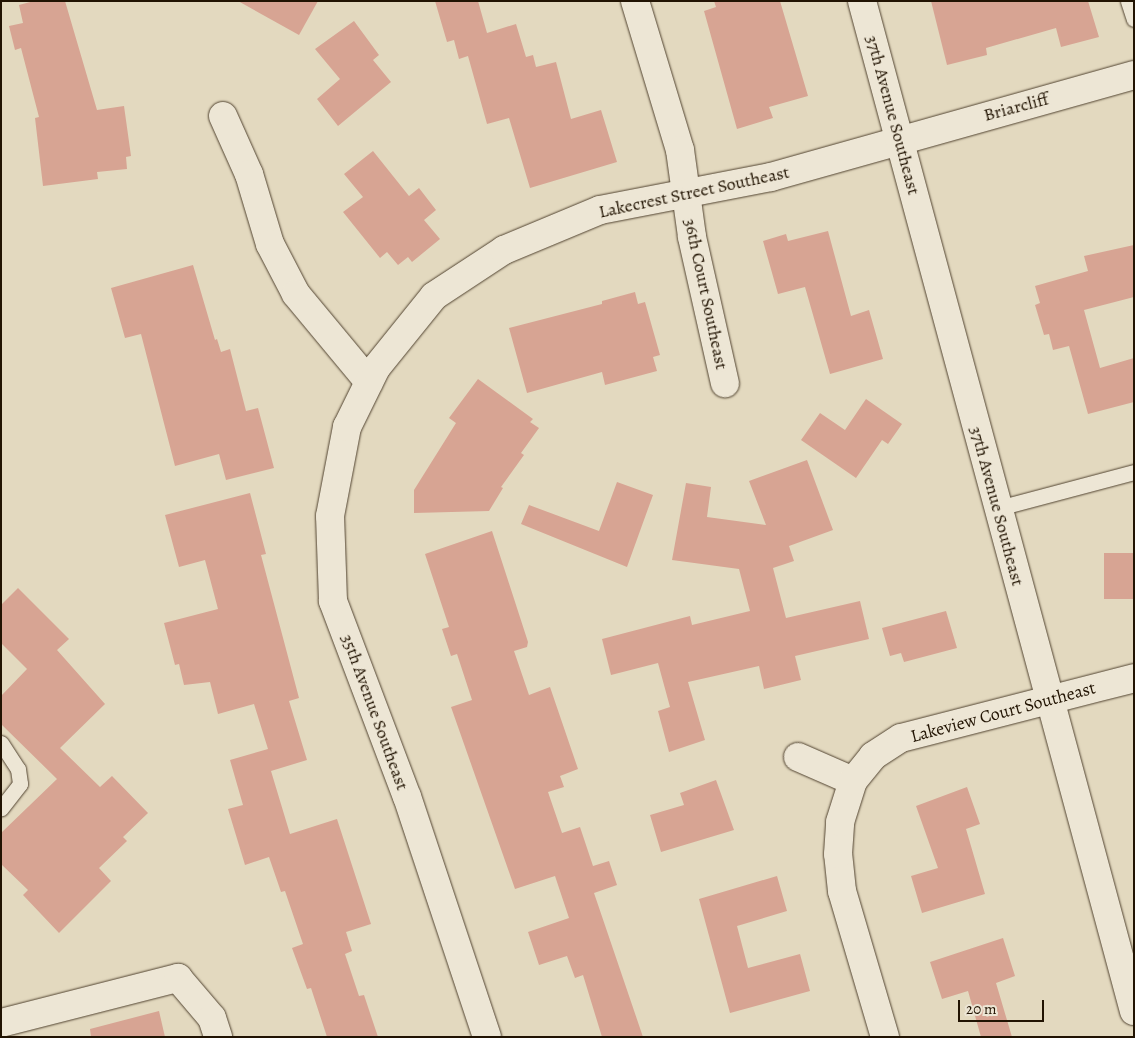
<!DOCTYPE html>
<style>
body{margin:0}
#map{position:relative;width:1135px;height:1038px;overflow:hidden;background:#e3d9bf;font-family:Alegreya,serif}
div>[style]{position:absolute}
.building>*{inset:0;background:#d7a493}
.roads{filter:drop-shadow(0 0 1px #524431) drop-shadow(0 0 1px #524431)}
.service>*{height:15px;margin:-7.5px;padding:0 7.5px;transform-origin:7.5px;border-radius:7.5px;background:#ede6d5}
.minor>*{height:28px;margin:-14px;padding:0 14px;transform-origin:14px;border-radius:14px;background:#ede6d5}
.tertiary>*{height:28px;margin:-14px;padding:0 14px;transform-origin:14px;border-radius:14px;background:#ede6d5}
span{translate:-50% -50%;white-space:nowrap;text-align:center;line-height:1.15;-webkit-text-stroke:4px #ede6d5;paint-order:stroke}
.street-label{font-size:18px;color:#211302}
.frame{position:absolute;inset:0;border:2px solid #211302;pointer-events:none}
.scale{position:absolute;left:958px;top:1000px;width:86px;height:22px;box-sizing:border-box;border:2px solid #211302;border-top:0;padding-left:6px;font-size:15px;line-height:18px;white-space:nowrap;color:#211302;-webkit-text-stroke:4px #ede6d5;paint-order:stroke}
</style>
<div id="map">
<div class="building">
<i style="clip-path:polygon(34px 1px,65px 1px,97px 110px,124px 106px,131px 156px,126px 157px,127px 169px,97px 172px,98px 179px,43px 186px,35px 118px,39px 117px,21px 48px,15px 50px,9px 26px,23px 23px,19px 5px)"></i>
<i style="clip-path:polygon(238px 1px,318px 1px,299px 35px)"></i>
<i style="clip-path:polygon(435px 1px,478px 1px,487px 33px,516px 24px,526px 57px,533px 55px,536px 67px,556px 62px,571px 119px,601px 110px,617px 162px,530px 188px,509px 118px,487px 124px,468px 56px,459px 59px,454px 40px,447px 42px)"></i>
<i style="clip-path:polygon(714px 1px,780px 1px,808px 96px,769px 107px,773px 118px,737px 129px,704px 11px,716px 7px)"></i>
<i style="clip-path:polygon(931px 1px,1088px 1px,1099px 37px,1061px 47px,1056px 28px,986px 48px,987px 55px,947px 65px)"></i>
<i style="clip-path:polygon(354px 21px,379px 55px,373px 60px,391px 82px,338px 126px,317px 99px,340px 79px,315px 49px)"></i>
<i style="clip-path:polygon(373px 151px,409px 196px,419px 188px,436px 210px,424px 220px,440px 239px,412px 262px,408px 257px,398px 265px,387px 252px,380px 258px,343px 212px,363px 197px,344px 174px)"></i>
<i style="clip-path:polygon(828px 231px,851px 316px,869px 310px,883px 359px,830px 374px,805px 287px,778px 294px,763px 241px,786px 234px,788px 241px)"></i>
<i style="clip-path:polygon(1134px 245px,1134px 297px,1084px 310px,1100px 368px,1134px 358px,1134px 402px,1088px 414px,1069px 346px,1053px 350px,1049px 334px,1044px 335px,1035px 305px,1040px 303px,1035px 286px,1088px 271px,1084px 256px)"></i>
<i style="clip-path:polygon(193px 265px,215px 340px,217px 339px,221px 352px,230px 349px,246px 411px,258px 408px,274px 468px,226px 480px,219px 454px,175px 466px,141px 334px,125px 338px,111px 288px)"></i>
<i style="clip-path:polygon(635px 292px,638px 304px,645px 302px,660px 355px,653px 357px,657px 371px,605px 385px,602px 372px,527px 393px,509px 328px,602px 304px,602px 301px)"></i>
<i style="clip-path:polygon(478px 379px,533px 419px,530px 422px,539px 428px,521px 453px,524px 455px,501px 487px,503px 488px,489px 511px,414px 513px,414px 490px,456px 423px,449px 418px)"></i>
<i style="clip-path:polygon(866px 399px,902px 424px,888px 444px,882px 440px,856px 478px,801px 440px,820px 413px,845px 430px)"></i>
<i style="clip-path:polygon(807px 460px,833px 530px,789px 546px,794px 561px,773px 568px,786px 618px,860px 601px,869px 639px,795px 656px,801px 680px,764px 689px,759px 666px,688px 682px,705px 740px,669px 752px,658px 711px,670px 707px,658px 663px,611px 675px,602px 639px,690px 616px,692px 625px,750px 611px,739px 569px,672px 560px,686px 483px,711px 487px,707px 517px,766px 525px,749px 481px)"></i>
<i style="clip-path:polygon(617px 482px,653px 495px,627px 567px,521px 524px,529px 505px,599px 531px)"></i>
<i style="clip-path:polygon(250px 493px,266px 554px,261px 555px,299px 698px,289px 701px,307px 760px,271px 771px,290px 834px,337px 819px,371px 924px,346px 932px,352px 951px,345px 954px,359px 996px,364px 995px,378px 1037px,327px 1037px,311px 988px,307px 989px,292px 948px,303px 944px,285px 891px,281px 892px,269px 857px,245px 865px,228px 809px,243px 805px,230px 760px,268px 749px,254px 704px,218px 714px,210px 682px,184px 685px,179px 664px,175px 665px,164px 623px,218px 609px,205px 560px,179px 567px,165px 515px)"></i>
<i style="clip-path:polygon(492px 531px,528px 642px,527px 647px,514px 651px,529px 695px,550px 687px,578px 769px,560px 776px,564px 787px,548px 792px,562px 833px,580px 827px,593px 866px,609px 861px,617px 885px,594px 893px,643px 1037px,602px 1037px,583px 975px,575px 978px,567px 956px,539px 965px,528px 932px,569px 918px,555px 876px,515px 889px,451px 707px,472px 700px,457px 654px,451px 656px,442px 629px,449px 627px,425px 554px)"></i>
<i style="clip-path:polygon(1104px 553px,1134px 553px,1134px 599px,1104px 599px)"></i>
<i style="clip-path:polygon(18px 588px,69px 639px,57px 650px,105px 704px,60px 748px,100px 787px,112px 776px,148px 813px,123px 837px,127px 841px,99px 868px,111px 881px,59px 933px,23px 895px,28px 890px,1px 864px,1px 833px,57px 779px,1px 724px,1px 696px,27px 669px,1px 643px,1px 605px)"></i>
<i style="clip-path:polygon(946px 611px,957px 648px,904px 662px,901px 653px,890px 656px,882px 628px)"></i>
<i style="clip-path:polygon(716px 780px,734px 830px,661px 852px,650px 815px,684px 805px,680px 793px)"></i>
<i style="clip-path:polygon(967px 787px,980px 824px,966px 829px,985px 894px,922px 913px,911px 876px,938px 868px,916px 806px)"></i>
<i style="clip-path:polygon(777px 876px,787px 911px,737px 926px,748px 968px,800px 954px,810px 991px,730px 1013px,699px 899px)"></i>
<i style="clip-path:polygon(1003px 938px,1015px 976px,996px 983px,1012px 1037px,981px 1037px,968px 991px,942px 999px,930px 962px)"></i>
<i style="clip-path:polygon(159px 1011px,165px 1037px,91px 1037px,90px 1029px)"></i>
</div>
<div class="roads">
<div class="service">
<i style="left:1128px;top:1px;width:19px;rotate:72deg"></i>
<i style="left:998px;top:508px;width:141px;rotate:-14.8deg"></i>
<i style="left:1px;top:743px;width:31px;rotate:57deg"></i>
<i style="left:18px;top:769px;width:15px;rotate:82deg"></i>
<i style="left:20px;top:784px;width:31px;rotate:128deg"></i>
</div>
<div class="minor">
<i style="left:635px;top:1px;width:156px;rotate:73.2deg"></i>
<i style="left:680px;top:150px;width:88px;rotate:82.1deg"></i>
<i style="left:692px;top:237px;width:150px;rotate:77.3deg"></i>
<i style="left:223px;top:116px;width:64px;rotate:65.9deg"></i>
<i style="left:249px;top:174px;width:73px;rotate:73.3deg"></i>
<i style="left:270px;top:244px;width:56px;rotate:62.5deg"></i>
<i style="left:296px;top:294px;width:114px;rotate:50.3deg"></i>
<i style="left:798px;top:757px;width:60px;rotate:23.6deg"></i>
<i style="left:1px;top:1023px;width:183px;rotate:-14.3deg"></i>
<i style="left:178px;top:978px;width:52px;rotate:49.6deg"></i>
<i style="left:212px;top:1018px;width:20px;rotate:72deg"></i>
<i style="left:487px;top:1037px;width:253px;rotate:-108.4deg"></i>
<i style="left:407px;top:797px;width:210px;rotate:-110.7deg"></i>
<i style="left:333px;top:601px;width:85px;rotate:-92deg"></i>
<i style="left:330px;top:516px;width:91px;rotate:-79.2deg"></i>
<i style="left:347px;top:427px;width:66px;rotate:-63.8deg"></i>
<i style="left:376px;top:368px;width:92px;rotate:-51.1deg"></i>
<i style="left:434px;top:296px;width:84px;rotate:-33.3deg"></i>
<i style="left:504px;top:250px;width:104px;rotate:-22.6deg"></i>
<i style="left:600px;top:210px;width:174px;rotate:-10.9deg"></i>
<i style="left:771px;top:177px;width:377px;rotate:-15.7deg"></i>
<i style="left:885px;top:1037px;width:152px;rotate:-106.4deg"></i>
<i style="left:842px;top:891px;width:37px;rotate:-96deg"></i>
<i style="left:838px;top:854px;width:32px;rotate:-86deg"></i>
<i style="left:840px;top:822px;width:43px;rotate:-72.4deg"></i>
<i style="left:853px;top:781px;width:32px;rotate:-51deg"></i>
<i style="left:873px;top:756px;width:33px;rotate:-33deg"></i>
<i style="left:901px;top:738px;width:241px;rotate:-14.4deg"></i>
</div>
<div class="tertiary">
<i style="left:862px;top:1px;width:1046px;rotate:74.93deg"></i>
</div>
</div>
<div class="street-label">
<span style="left:1016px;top:107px;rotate:-15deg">Briarcliff</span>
<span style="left:893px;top:115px;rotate:75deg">37th Avenue Southeast</span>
<span style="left:694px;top:192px;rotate:-12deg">Lakecrest Street Southeast</span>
<span style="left:706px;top:294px;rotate:78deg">36th Court Southeast</span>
<span style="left:997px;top:506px;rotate:75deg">37th Avenue Southeast</span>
<span style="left:375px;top:712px;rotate:70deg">35th Avenue Southeast</span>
<span style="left:1003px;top:712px;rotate:-15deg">Lakeview Court Southeast</span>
</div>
<div class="frame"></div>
<div class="scale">20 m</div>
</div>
